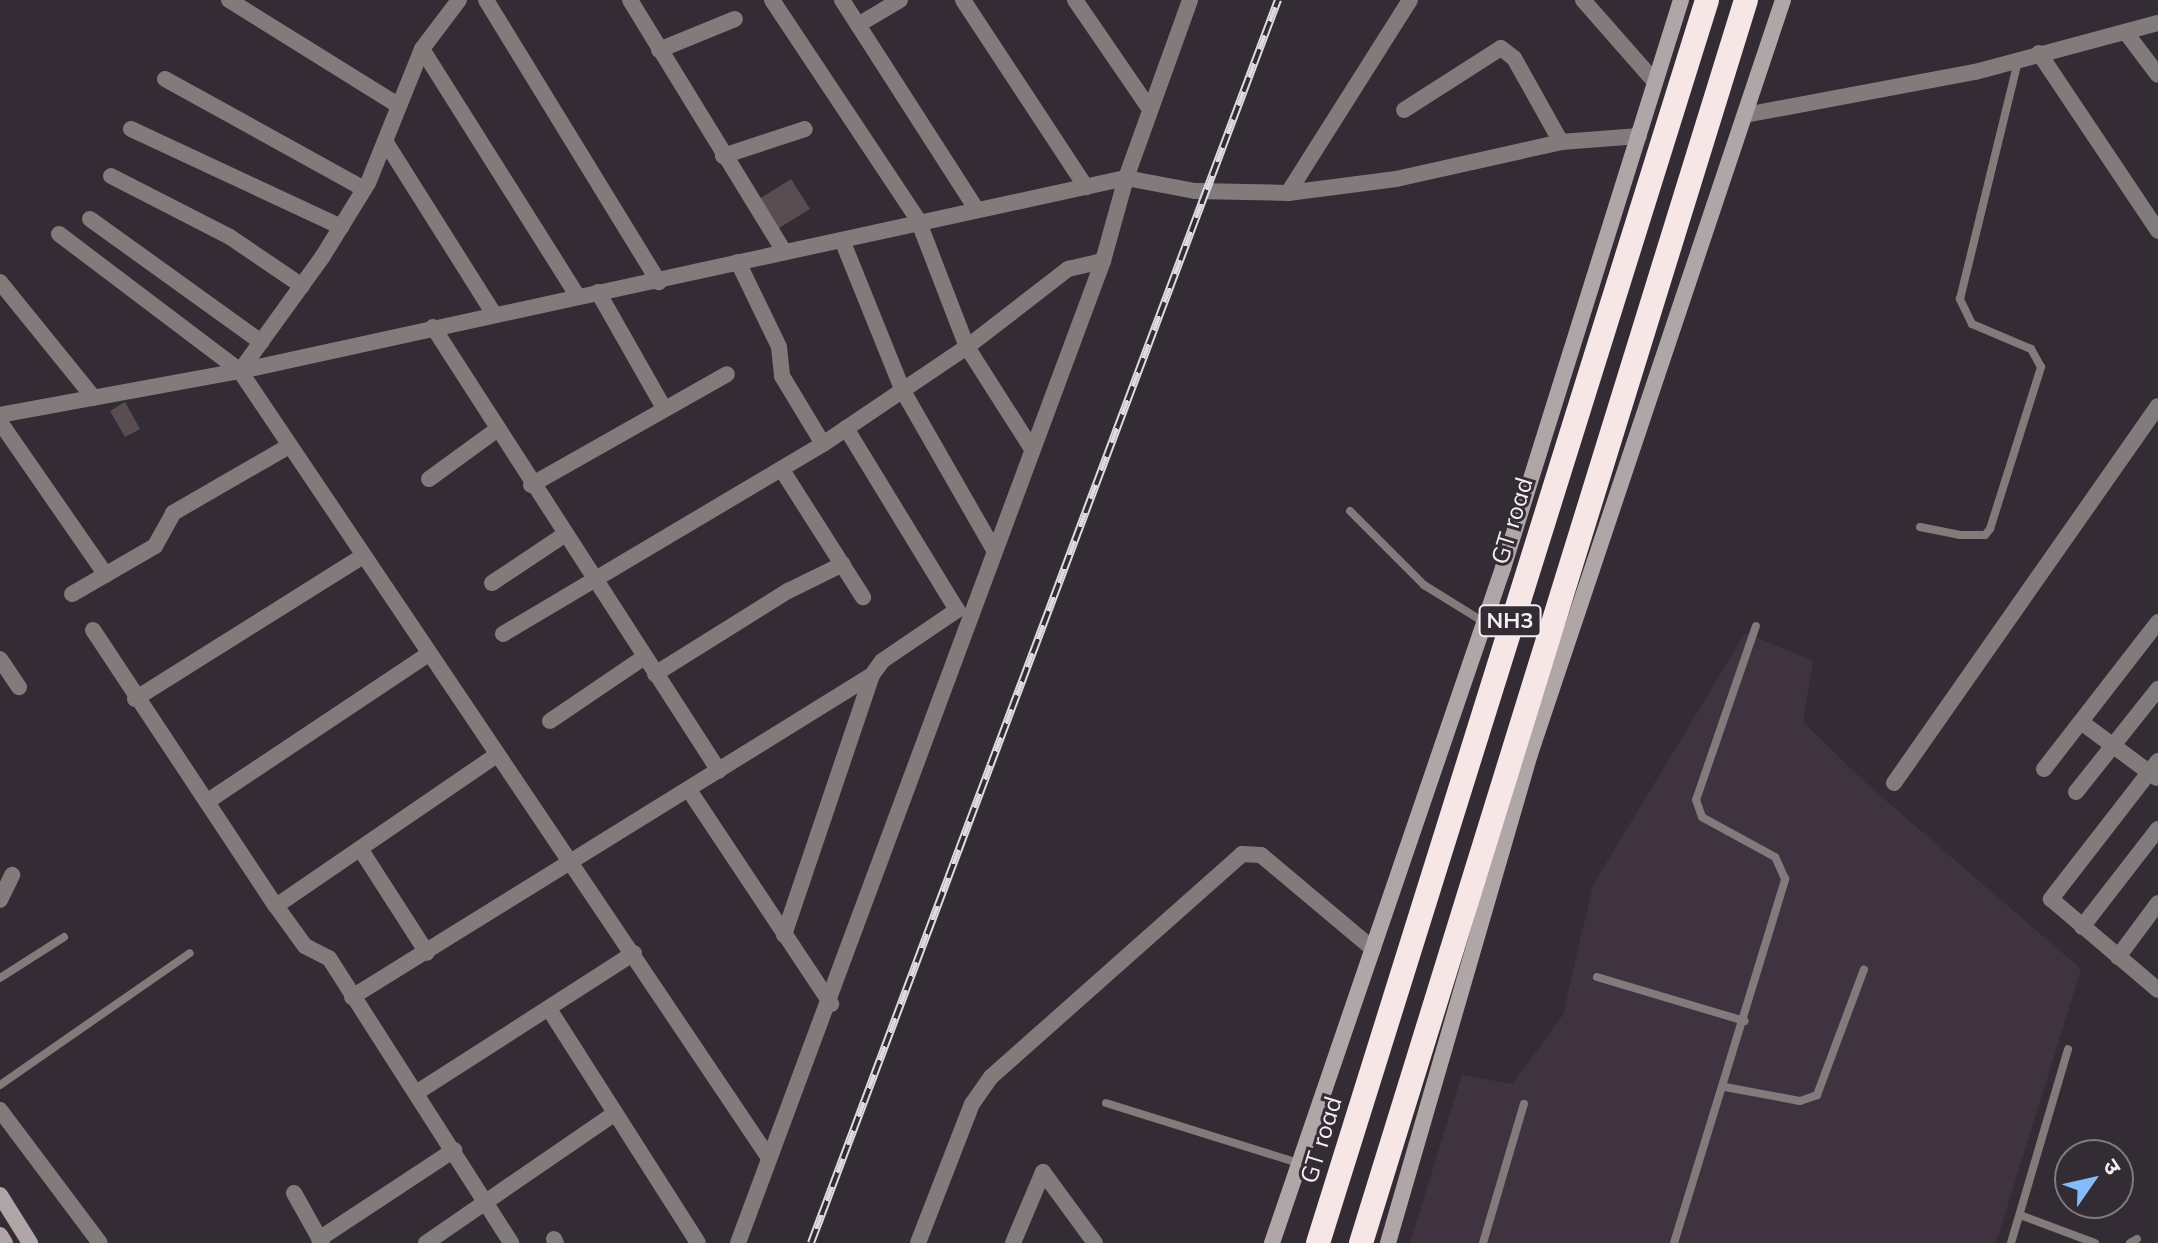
<!DOCTYPE html>
<meta charset="utf-8">
<style>
body{margin:0}
#map{position:relative;width:2158px;height:1243px;overflow:hidden;background:#342c34;font-family:Mulish,"Noto Sans Devanagari",sans-serif}
div>[style]{position:absolute}
.built>*{inset:0;background:#3f3340}
.building>*{inset:0;background:#5a4d51}
.lane>*{height:8px;margin:-4px;padding:0 4px;transform-origin:4px;border-radius:4px;background:#827b7b}
.street>*{height:16px;margin:-8px;padding:0 8px;transform-origin:8px;border-radius:8px;background:#827b7b}
.secondary>*{height:16px;margin:-8px;padding:0 8px;transform-origin:8px;border-radius:8px;background:#b1a6a7}
.highway>*{height:24px;margin:-12px;padding:0 12px;transform-origin:12px;border-radius:12px;background:#f7e6e6}
.rail>*{height:8px;margin-top:-4px;transform-origin:0;background:repeating-linear-gradient(90deg,#342c34 0 15px,#dfdae0 0 30px);box-sizing:border-box;border-block:2px solid #dfdae0}
span{translate:-50% -50%;white-space:nowrap;text-align:center;line-height:1.15;-webkit-text-stroke:6px #342c34;paint-order:stroke}
.shield-label span{padding:2px 6px;background:#342c34;border:2px solid;border-radius:6px;-webkit-text-stroke-width:0}
.shield-label{font-size:22px;color:#f3eef4;font-weight:700}
.street-label{font-size:24px;color:#f3eef4}
.north{position:absolute;left:2054px;top:1139px;width:80px;height:80px;box-sizing:border-box;background:#342c34;border:2px solid #807a81;border-radius:50%;rotate:56deg;font-size:22px;font-weight:700;line-height:32px;text-align:center;color:#f3eef4}
.north::after{content:'';display:block;margin:auto;width:28px;height:36px;background:#82bcfa;clip-path:polygon(50% 0,100% 100%,50% 72%,0 100%)}
</style>
<div id="map">
<div class="built">
<i style="clip-path:polygon(1745px 633px,1813px 661px,1803px 722px,1868px 785px,2081px 969px,1996px 1243px,1410px 1243px,1462px 1075px,1512px 1084px,1563px 1015px,1593px 885px)"></i>
</div>
<div class="building">
<i style="clip-path:polygon(791px 179px,810px 209px,766px 236px,748px 206px)"></i>
<i style="clip-path:polygon(125px 402px,140px 429px,125px 437px,110px 411px)"></i>
</div>
<div class="lane">
<i style="left:1350px;top:511px;width:105px;rotate:45deg"></i>
<i style="left:1424px;top:585px;width:70px;rotate:31.7deg"></i>
<i style="left:1920px;top:527px;width:41px;rotate:11.3deg"></i>
<i style="left:1960px;top:535px;width:25px"></i>
<i style="left:1985px;top:535px;width:8px;rotate:-50deg"></i>
<i style="left:1990px;top:529px;width:170px;rotate:-72.5deg"></i>
<i style="left:2041px;top:367px;width:21px;rotate:-119deg"></i>
<i style="left:2031px;top:349px;width:64px;rotate:-157deg"></i>
<i style="left:1972px;top:324px;width:28px;rotate:-116deg"></i>
<i style="left:1960px;top:299px;width:245px;rotate:-76.3deg"></i>
<i style="left:1597px;top:977px;width:154px;rotate:16.6deg"></i>
<i style="left:0;top:978px;width:76px;rotate:-32.6deg"></i>
<i style="left:0;top:1085px;width:231px;rotate:-34.8deg"></i>
<i style="left:1725px;top:1087px;width:76px;rotate:10.6deg"></i>
<i style="left:1800px;top:1101px;width:18px;rotate:-19deg"></i>
<i style="left:1817px;top:1095px;width:134px;rotate:-69.5deg"></i>
<i style="left:1106px;top:1103px;width:202px;rotate:17.3deg"></i>
<i style="left:2020px;top:1215px;width:80px;rotate:20.5deg"></i>
<i style="left:1483px;top:1243px;width:145px;rotate:-73.6deg"></i>
<i style="left:1674px;top:1243px;width:381px;rotate:-73deg"></i>
<i style="left:1785px;top:879px;width:24px;rotate:-114deg"></i>
<i style="left:1775px;top:857px;width:83px;rotate:-151.3deg"></i>
<i style="left:1702px;top:817px;width:18px;rotate:-109deg"></i>
<i style="left:1696px;top:800px;width:184px;rotate:-71deg"></i>
<i style="left:2011px;top:1243px;width:202px;rotate:-73.6deg"></i>
<i style="left:2130px;top:1243px;width:8px;rotate:-30deg"></i>
</div>
<div class="street">
<i style="left:229px;top:0;width:199px;rotate:31.9deg"></i>
<i style="left:459px;top:0;width:61px;rotate:127.1deg"></i>
<i style="left:422px;top:49px;width:144px;rotate:111.9deg"></i>
<i style="left:368px;top:183px;width:86px;rotate:121.7deg"></i>
<i style="left:323px;top:256px;width:142px;rotate:125.8deg"></i>
<i style="left:240px;top:371px;width:948px;rotate:56.09deg"></i>
<i style="left:486px;top:0;width:331px;rotate:58.5deg"></i>
<i style="left:630px;top:0;width:293px;rotate:58.5deg"></i>
<i style="left:772px;top:0;width:264px;rotate:56.4deg"></i>
<i style="left:918px;top:220px;width:136px;rotate:68.9deg"></i>
<i style="left:967px;top:347px;width:121px;rotate:57.5deg"></i>
<i style="left:842px;top:0;width:248px;rotate:57.3deg"></i>
<i style="left:963px;top:0;width:224px;rotate:56.7deg"></i>
<i style="left:1075px;top:0;width:131px;rotate:55.6deg"></i>
<i style="left:1583px;top:0;width:109px;rotate:48.7deg"></i>
<i style="left:858px;top:25px;width:49px;rotate:-30.8deg"></i>
<i style="left:2127px;top:34px;width:51px;rotate:52.9deg"></i>
<i style="left:422px;top:49px;width:293px;rotate:57.8deg"></i>
<i style="left:659px;top:50px;width:82px;rotate:-22.2deg"></i>
<i style="left:2039px;top:53px;width:214px;rotate:56.2deg"></i>
<i style="left:165px;top:79px;width:227px;rotate:28.9deg"></i>
<i style="left:1404px;top:110px;width:115px;rotate:-32.6deg"></i>
<i style="left:1501px;top:48px;width:16px;rotate:38deg"></i>
<i style="left:1514px;top:58px;width:96px;rotate:60.8deg"></i>
<i style="left:1745px;top:115px;width:234px;rotate:-10.6deg"></i>
<i style="left:1975px;top:72px;width:189px;rotate:-15deg"></i>
<i style="left:131px;top:129px;width:232px;rotate:25deg"></i>
<i style="left:385px;top:141px;width:204px;rotate:57.8deg"></i>
<i style="left:723px;top:156px;width:86px;rotate:-18.2deg"></i>
<i style="left:111px;top:176px;width:134px;rotate:27.1deg"></i>
<i style="left:230px;top:237px;width:87px;rotate:34.2deg"></i>
<i style="left:1288px;top:193px;width:228px;rotate:-57.7deg"></i>
<i style="left:90px;top:219px;width:211px;rotate:35.7deg"></i>
<i style="left:59px;top:234px;width:227px;rotate:37.1deg"></i>
<i style="left:842px;top:240px;width:163px;rotate:68deg"></i>
<i style="left:903px;top:391px;width:183px;rotate:60.2deg"></i>
<i style="left:738px;top:262px;width:94px;rotate:64.2deg"></i>
<i style="left:779px;top:347px;width:29px;rotate:84deg"></i>
<i style="left:782px;top:376px;width:79px;rotate:58.9deg"></i>
<i style="left:0;top:282px;width:149px;rotate:51deg"></i>
<i style="left:598px;top:292px;width:133px;rotate:60.4deg"></i>
<i style="left:433px;top:327px;width:528px;rotate:57.21deg"></i>
<i style="left:0;top:415px;width:244px;rotate:-10.4deg"></i>
<i style="left:240px;top:371px;width:907px;rotate:-12.29deg"></i>
<i style="left:1126px;top:178px;width:70px;rotate:10.7deg"></i>
<i style="left:1195px;top:191px;width:93px;rotate:1.2deg"></i>
<i style="left:1288px;top:193px;width:109px;rotate:-7.4deg"></i>
<i style="left:1396px;top:179px;width:169px;rotate:-12.6deg"></i>
<i style="left:1561px;top:142px;width:78px;rotate:-4.4deg"></i>
<i style="left:0;top:422px;width:186px;rotate:55.3deg"></i>
<i style="left:782px;top:470px;width:151px;rotate:57.5deg"></i>
<i style="left:429px;top:479px;width:82px;rotate:-36deg"></i>
<i style="left:531px;top:485px;width:225px;rotate:-29.5deg"></i>
<i style="left:492px;top:583px;width:87px;rotate:-33.7deg"></i>
<i style="left:72px;top:594px;width:96px;rotate:-30deg"></i>
<i style="left:155px;top:546px;width:38px;rotate:-61deg"></i>
<i style="left:173px;top:513px;width:134px;rotate:-30deg"></i>
<i style="left:93px;top:630px;width:331px;rotate:56.5deg"></i>
<i style="left:276px;top:906px;width:49px;rotate:54.1deg"></i>
<i style="left:305px;top:946px;width:27px;rotate:27deg"></i>
<i style="left:329px;top:958px;width:338px;rotate:57.4deg"></i>
<i style="left:503px;top:634px;width:372px;rotate:-30.7deg"></i>
<i style="left:823px;top:444px;width:174px;rotate:-34deg"></i>
<i style="left:967px;top:347px;width:128px;rotate:-37.7deg"></i>
<i style="left:1068px;top:269px;width:36px;rotate:-13deg"></i>
<i style="left:0;top:659px;width:34px;rotate:56deg"></i>
<i style="left:655px;top:674px;width:157px;rotate:-32deg"></i>
<i style="left:788px;top:591px;width:61px;rotate:-26.1deg"></i>
<i style="left:135px;top:699px;width:267px;rotate:-32.1deg"></i>
<i style="left:550px;top:721px;width:112px;rotate:-34.1deg"></i>
<i style="left:2081px;top:722px;width:94px;rotate:36.4deg"></i>
<i style="left:2158px;top:761px;width:175px;rotate:127.8deg"></i>
<i style="left:2051px;top:899px;width:140px;rotate:40.4deg"></i>
<i style="left:2044px;top:769px;width:186px;rotate:-52.2deg"></i>
<i style="left:1894px;top:783px;width:460px;rotate:-55deg"></i>
<i style="left:689px;top:790px;width:257px;rotate:56.4deg"></i>
<i style="left:2076px;top:792px;width:132px;rotate:-51.5deg"></i>
<i style="left:208px;top:801px;width:263px;rotate:-33.7deg"></i>
<i style="left:361px;top:850px;width:122px;rotate:57.3deg"></i>
<i style="left:0;top:900px;width:28px;rotate:-64deg"></i>
<i style="left:276px;top:906px;width:265px;rotate:-34.4deg"></i>
<i style="left:2082px;top:927px;width:124px;rotate:-52.2deg"></i>
<i style="left:784px;top:935px;width:274px;rotate:-71.3deg"></i>
<i style="left:2118px;top:957px;width:67px;rotate:-53.5deg"></i>
<i style="left:352px;top:997px;width:612px;rotate:-31.77deg"></i>
<i style="left:872px;top:675px;width:17px;rotate:-54deg"></i>
<i style="left:882px;top:661px;width:91px;rotate:-34.2deg"></i>
<i style="left:957px;top:610px;width:213px;rotate:-121.4deg"></i>
<i style="left:549px;top:1009px;width:277px;rotate:57.5deg"></i>
<i style="left:416px;top:1093px;width:259px;rotate:-32.7deg"></i>
<i style="left:0;top:1110px;width:166px;rotate:53.1deg"></i>
<i style="left:294px;top:1193px;width:57px;rotate:60.8deg"></i>
<i style="left:319px;top:1239px;width:162px;rotate:-33.4deg"></i>
<i style="left:554px;top:1239px;width:4px;rotate:63deg"></i>
<i style="left:426px;top:1243px;width:229px;rotate:-34.5deg"></i>
<i style="left:738px;top:1243px;width:1048px;rotate:-69.61deg"></i>
<i style="left:1103px;top:261px;width:86px;rotate:-74.5deg"></i>
<i style="left:1126px;top:178px;width:189px;rotate:-70.2deg"></i>
<i style="left:918px;top:1243px;width:149px;rotate:-68.8deg"></i>
<i style="left:972px;top:1104px;width:33px;rotate:-55deg"></i>
<i style="left:991px;top:1077px;width:336px;rotate:-41.6deg"></i>
<i style="left:1242px;top:854px;width:19px;rotate:3deg"></i>
<i style="left:1261px;top:855px;width:146px;rotate:40deg"></i>
<i style="left:1013px;top:1243px;width:77px;rotate:-67.1deg"></i>
<i style="left:1043px;top:1172px;width:88px;rotate:53.8deg"></i>
</div>
<div class="secondary">
<i style="left:0;top:1195px;width:57px;rotate:58deg"></i>
<i style="left:0;top:1235px;width:9px;rotate:58deg"></i>
<i style="left:1272px;top:1243px;width:713px;rotate:-71.11deg"></i>
<i style="left:1503px;top:568px;width:595px;rotate:-72.6deg"></i>
<i style="left:1388px;top:1243px;width:509px;rotate:-73.81deg"></i>
<i style="left:1530px;top:754px;width:795px;rotate:-71.45deg"></i>
</div>
<div class="highway">
<i style="left:1318px;top:1243px;width:1302px;rotate:-72.62deg"></i>
<i style="left:1361px;top:1243px;width:1301px;rotate:-72.79deg"></i>
</div>
<div class="rail">
<i style="left:811px;top:1243px;width:1328px;rotate:-69.41deg"></i>
</div>
<div class="shield-label">
<span style="left:1510px;top:621px">NH3</span>
</div>
<div class="street-label">
<span style="left:1512px;top:521px;rotate:-73deg">GT road</span>
<span style="left:1321px;top:1140px;rotate:-73deg">GT road</span>
</div>
<div class="north">उ</div>
</div>
